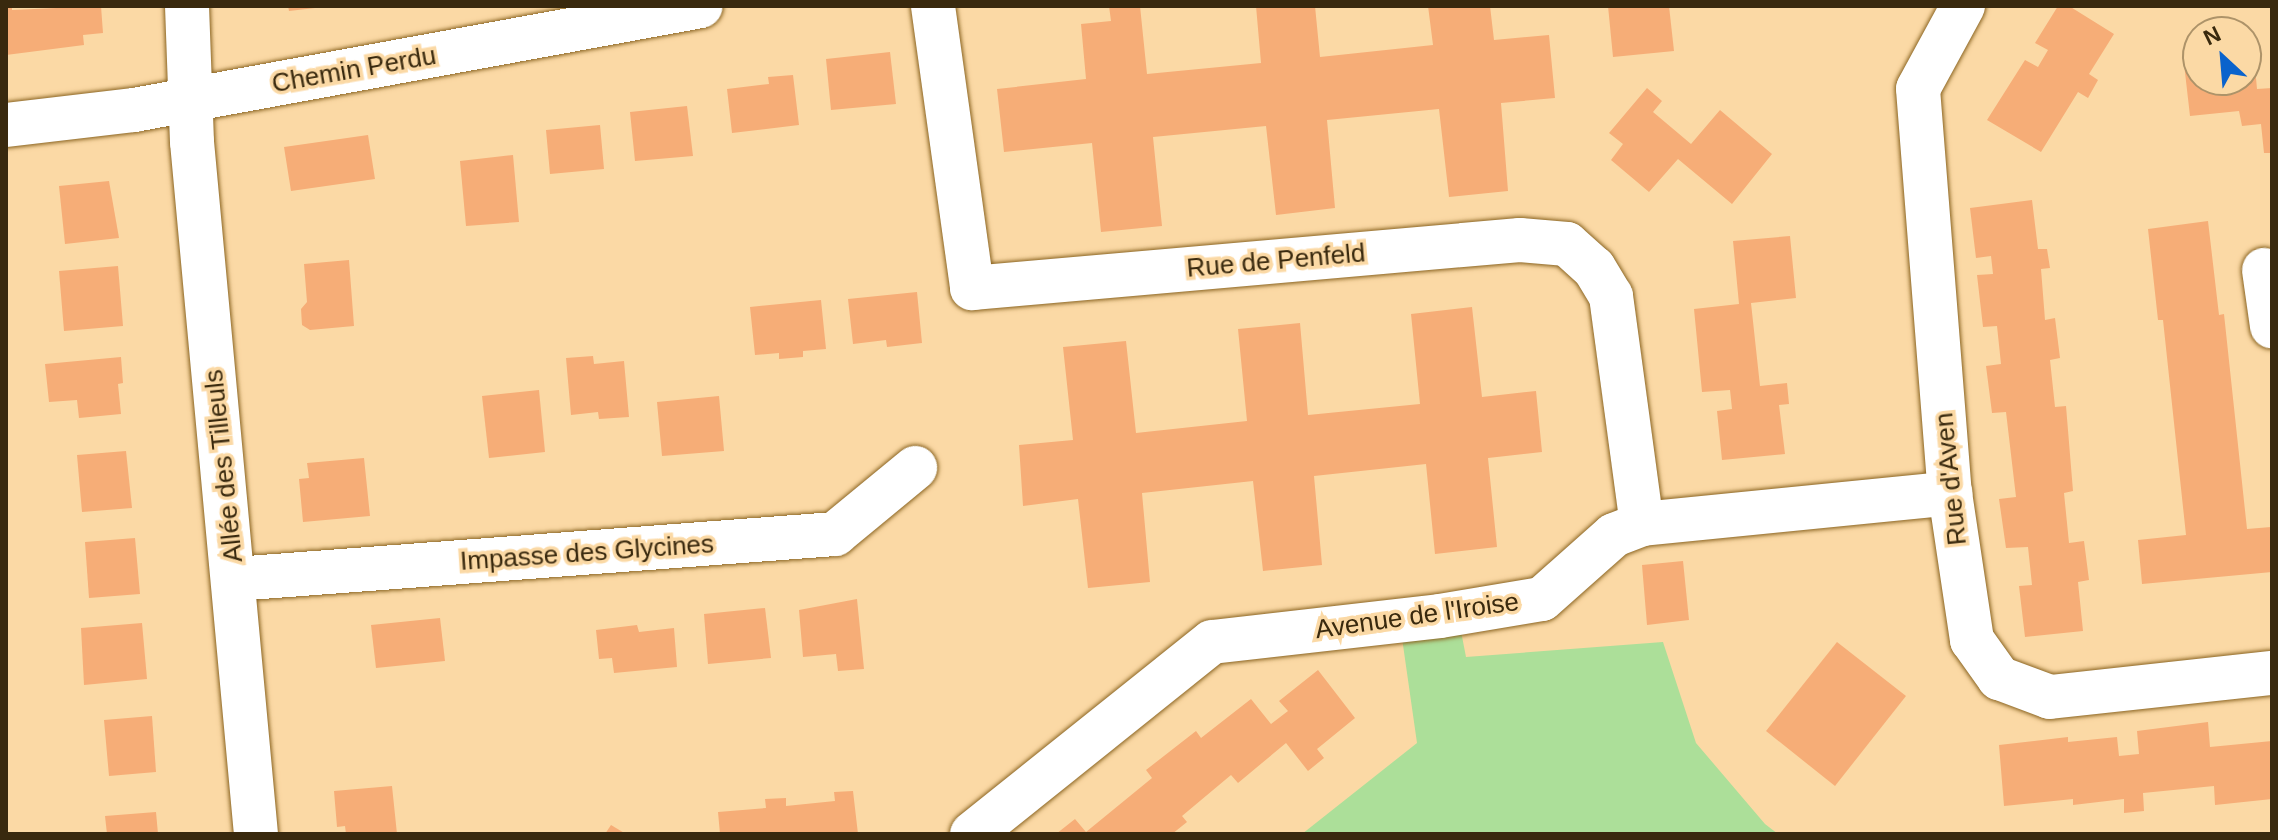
<!DOCTYPE html>
<meta charset="utf-8">
<style>
body{margin:0}
#map{position:relative;width:2278px;height:840px;overflow:hidden;background:#fbd9a5;font-family:Helvetica,sans-serif}
div>[style]{position:absolute}
.green>*{inset:0;background:#acdf99}
.building>*{inset:0;background:#f6ad77}
.roads{filter:drop-shadow(0 0 2px #8b6522) drop-shadow(0 0 2px #8b6522)}
.minor>*{height:44px;margin:-22px;padding:0 22px;transform-origin:22px;border-radius:22px;background:#fff}
span{translate:-50% -50%;white-space:nowrap;text-align:center;line-height:1.15;-webkit-text-stroke:7px #fbd9a5;paint-order:stroke}
.street-label{font-size:26px;color:#39290e}
.frame{position:absolute;inset:0;border:8px solid #39290e;pointer-events:none}
.north{position:absolute;left:2182px;top:16px;width:80px;height:80px;box-sizing:border-box;background:#fbd9a5;border:2px solid #ad9369;border-radius:50%;rotate:334deg;font-size:22px;font-weight:700;line-height:32px;text-align:center;color:#39290e}
.north::after{content:'';display:block;margin:auto;width:28px;height:36px;background:#0a63cc;clip-path:polygon(50% 0,100% 100%,50% 72%,0 100%)}
</style>
<div id="map">
<div class="green">
<i style="clip-path:polygon(1460px 626px,1466px 657px,1663px 642px,1696px 743px,1765px 824px,1778px 834px,1302px 834px,1417px 743px,1401px 631px)"></i>
</div>
<div class="building">
<i style="clip-path:polygon(6px 6px,12px 6px,12px 10px,101px 6px,103px 33px,83px 35px,84px 45px,6px 55px)"></i>
<i style="clip-path:polygon(288px 6px,314px 6px,315px 8px,289px 11px)"></i>
<i style="clip-path:polygon(1109px 6px,1140px 6px,1147px 74px,1261px 63px,1256px 6px,1315px 6px,1320px 57px,1433px 45px,1428px 6px,1490px 6px,1494px 40px,1549px 35px,1555px 98px,1501px 103px,1508px 191px,1449px 197px,1439px 109px,1327px 120px,1335px 208px,1276px 215px,1266px 126px,1153px 137px,1162px 226px,1101px 232px,1092px 143px,1004px 152px,997px 89px,1086px 79px,1081px 24px,1111px 21px)"></i>
<i style="clip-path:polygon(1608px 6px,1669px 6px,1674px 51px,1613px 57px)"></i>
<i style="clip-path:polygon(2058px 6px,2069px 6px,2114px 34px,2089px 74px,2098px 80px,2088px 98px,2078px 92px,2041px 152px,1987px 120px,2025px 60px,2038px 67px,2048px 50px,2035px 43px)"></i>
<i style="clip-path:polygon(890px 52px,896px 104px,831px 110px,826px 59px)"></i>
<i style="clip-path:polygon(2198px 54px,2198px 80px,2246px 80px,2246px 68px,2255px 67px,2257px 89px,2272px 88px,2272px 153px,2264px 153px,2261px 124px,2242px 126px,2239px 111px,2190px 116px,2183px 55px)"></i>
<i style="clip-path:polygon(793px 75px,799px 125px,732px 133px,727px 89px,769px 84px,768px 77px)"></i>
<i style="clip-path:polygon(1647px 88px,1662px 101px,1653px 112px,1691px 144px,1720px 110px,1772px 154px,1732px 204px,1678px 159px,1649px 192px,1611px 160px,1623px 144px,1609px 133px)"></i>
<i style="clip-path:polygon(687px 106px,693px 156px,635px 161px,630px 112px)"></i>
<i style="clip-path:polygon(600px 125px,604px 169px,550px 174px,546px 130px)"></i>
<i style="clip-path:polygon(368px 135px,375px 179px,291px 191px,284px 147px)"></i>
<i style="clip-path:polygon(513px 155px,519px 222px,466px 226px,460px 161px)"></i>
<i style="clip-path:polygon(109px 181px,119px 238px,65px 244px,59px 186px)"></i>
<i style="clip-path:polygon(2032px 200px,2038px 249px,2047px 249px,2050px 268px,2041px 269px,2045px 320px,2055px 318px,2060px 358px,2050px 360px,2055px 407px,2066px 406px,2073px 491px,2064px 493px,2069px 543px,2084px 541px,2089px 580px,2078px 582px,2083px 631px,2025px 637px,2019px 586px,2032px 585px,2028px 547px,2006px 548px,1999px 499px,2016px 497px,2006px 412px,1992px 413px,1986px 366px,2001px 364px,1997px 326px,1983px 327px,1977px 275px,1993px 274px,1991px 256px,1976px 258px,1970px 208px)"></i>
<i style="clip-path:polygon(2208px 221px,2219px 315px,2224px 314px,2247px 529px,2271px 527px,2272px 572px,2142px 584px,2138px 540px,2186px 535px,2163px 320px,2158px 320px,2148px 229px)"></i>
<i style="clip-path:polygon(1790px 236px,1796px 298px,1751px 303px,1760px 386px,1787px 383px,1789px 404px,1779px 405px,1785px 454px,1722px 460px,1717px 411px,1732px 409px,1730px 390px,1702px 392px,1694px 309px,1739px 304px,1733px 241px)"></i>
<i style="clip-path:polygon(349px 260px,354px 326px,310px 330px,302px 325px,301px 309px,307px 302px,304px 264px)"></i>
<i style="clip-path:polygon(118px 266px,123px 326px,64px 331px,59px 271px)"></i>
<i style="clip-path:polygon(917px 292px,922px 343px,887px 347px,886px 340px,853px 344px,848px 299px)"></i>
<i style="clip-path:polygon(821px 300px,826px 349px,803px 351px,803px 357px,779px 359px,779px 353px,755px 355px,750px 307px)"></i>
<i style="clip-path:polygon(1472px 307px,1482px 397px,1536px 391px,1542px 452px,1488px 458px,1497px 547px,1435px 554px,1426px 464px,1314px 476px,1322px 565px,1263px 571px,1253px 481px,1142px 493px,1150px 582px,1088px 588px,1078px 499px,1023px 506px,1019px 445px,1073px 440px,1063px 347px,1126px 341px,1136px 433px,1247px 421px,1238px 329px,1300px 323px,1308px 415px,1420px 404px,1411px 314px)"></i>
<i style="clip-path:polygon(593px 356px,594px 364px,624px 361px,629px 417px,599px 419px,598px 412px,571px 415px,566px 358px)"></i>
<i style="clip-path:polygon(121px 357px,123px 383px,118px 384px,121px 414px,79px 418px,77px 400px,49px 402px,45px 364px)"></i>
<i style="clip-path:polygon(539px 390px,545px 452px,489px 458px,482px 396px)"></i>
<i style="clip-path:polygon(719px 396px,724px 451px,662px 456px,657px 402px)"></i>
<i style="clip-path:polygon(126px 451px,132px 508px,82px 512px,77px 455px)"></i>
<i style="clip-path:polygon(364px 458px,370px 516px,303px 522px,299px 479px,309px 478px,307px 463px)"></i>
<i style="clip-path:polygon(135px 538px,140px 594px,89px 598px,85px 542px)"></i>
<i style="clip-path:polygon(1683px 561px,1689px 620px,1647px 625px,1642px 565px)"></i>
<i style="clip-path:polygon(857px 599px,864px 669px,838px 671px,836px 654px,803px 657px,799px 610px)"></i>
<i style="clip-path:polygon(765px 608px,771px 658px,708px 664px,704px 614px)"></i>
<i style="clip-path:polygon(440px 618px,445px 661px,376px 668px,371px 625px)"></i>
<i style="clip-path:polygon(142px 623px,147px 679px,84px 685px,81px 628px)"></i>
<i style="clip-path:polygon(637px 625px,639px 632px,674px 628px,677px 667px,614px 673px,612px 658px,599px 659px,596px 630px)"></i>
<i style="clip-path:polygon(1837px 642px,1906px 696px,1835px 786px,1766px 731px)"></i>
<i style="clip-path:polygon(1318px 670px,1355px 718px,1317px 749px,1324px 758px,1308px 771px,1286px 743px,1238px 783px,1231px 775px,1182px 816px,1187px 822px,1172px 834px,1056px 834px,1075px 819px,1086px 832px,1152px 778px,1146px 770px,1196px 731px,1201px 738px,1251px 699px,1271px 724px,1288px 711px,1279px 701px)"></i>
<i style="clip-path:polygon(152px 716px,156px 772px,109px 776px,104px 720px)"></i>
<i style="clip-path:polygon(2208px 722px,2210px 747px,2272px 741px,2272px 799px,2215px 805px,2214px 786px,2143px 793px,2144px 811px,2124px 813px,2124px 799px,2073px 805px,2073px 799px,2004px 806px,1999px 745px,2068px 737px,2068px 742px,2117px 737px,2119px 756px,2139px 754px,2137px 731px)"></i>
<i style="clip-path:polygon(392px 786px,397px 834px,346px 834px,345px 826px,337px 827px,334px 791px)"></i>
<i style="clip-path:polygon(853px 791px,858px 834px,720px 834px,718px 812px,766px 808px,765px 799px,786px 798px,786px 806px,835px 801px,834px 792px)"></i>
<i style="clip-path:polygon(156px 812px,158px 834px,107px 834px,105px 816px)"></i>
<i style="clip-path:polygon(611px 825px,626px 834px,605px 834px)"></i>
</div>
<div class="roads">
<div class="minor">
<i style="left:187px;top:6px;width:136px;rotate:87.9deg"></i>
<i style="left:192px;top:142px;width:695px;rotate:84.72deg"></i>
<i style="left:933px;top:6px;width:285px;rotate:82.1deg"></i>
<i style="left:972px;top:288px;width:550px;rotate:-5.01deg"></i>
<i style="left:1520px;top:240px;width:47px;rotate:4.9deg"></i>
<i style="left:1567px;top:244px;width:36px;rotate:42deg"></i>
<i style="left:1594px;top:268px;width:33px;rotate:59deg"></i>
<i style="left:1611px;top:296px;width:230px;rotate:82.3deg"></i>
<i style="left:1963px;top:6px;width:94px;rotate:118.5deg"></i>
<i style="left:1918px;top:89px;width:405px;rotate:85.5deg"></i>
<i style="left:1950px;top:493px;width:149px;rotate:81.5deg"></i>
<i style="left:1972px;top:640px;width:47px;rotate:54.6deg"></i>
<i style="left:1999px;top:678px;width:54px;rotate:20.4deg"></i>
<i style="left:2050px;top:697px;width:223px;rotate:-6.2deg"></i>
<i style="left:6px;top:125px;width:129px;rotate:-6.7deg"></i>
<i style="left:134px;top:110px;width:576px;rotate:-10.39deg"></i>
<i style="left:2264px;top:270px;width:57px;rotate:81.9deg"></i>
<i style="left:235px;top:579px;width:602px;rotate:-4.29deg"></i>
<i style="left:835px;top:534px;width:104px;rotate:-39.5deg"></i>
<i style="left:972px;top:834px;width:307px;rotate:-38.7deg"></i>
<i style="left:1212px;top:642px;width:229px;rotate:-6.5deg"></i>
<i style="left:1440px;top:616px;width:103px;rotate:-9.5deg"></i>
<i style="left:1542px;top:599px;width:96px;rotate:-41.6deg"></i>
<i style="left:1614px;top:535px;width:30px;rotate:-21deg"></i>
<i style="left:1642px;top:524px;width:310px;rotate:-5.7deg"></i>
</div>
</div>
<div class="street-label">
<span style="left:354px;top:70px;rotate:-10deg">Chemin Perdu</span>
<span style="left:1276px;top:261px;rotate:-5deg">Rue de Penfeld</span>
<span style="left:224px;top:466px;rotate:-96deg">Allée des Tilleuls</span>
<span style="left:1951px;top:479px;rotate:-96deg">Rue d'Aven</span>
<span style="left:587px;top:553px;rotate:-4deg">Impasse des Glycines</span>
<span style="left:1417px;top:616px;rotate:-8deg">Avenue de l'Iroise</span>
</div>
<div class="frame"></div>
<div class="north">N</div>
</div>
